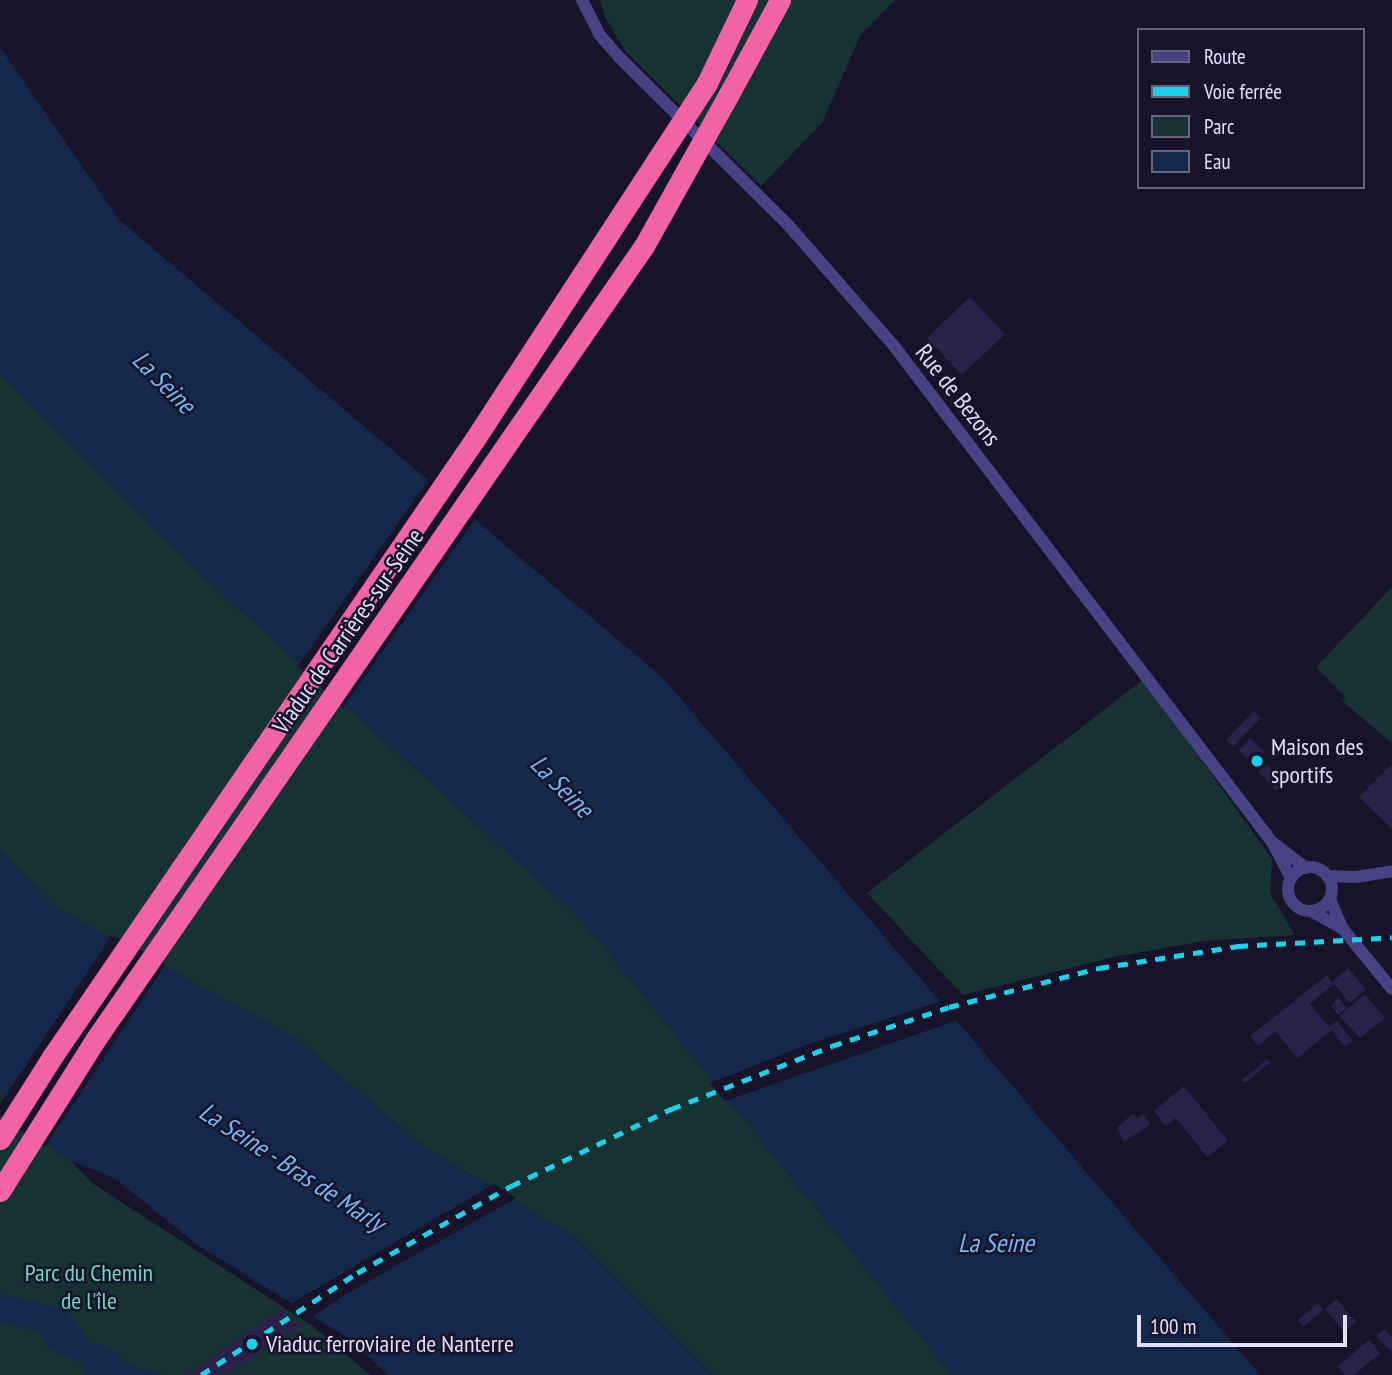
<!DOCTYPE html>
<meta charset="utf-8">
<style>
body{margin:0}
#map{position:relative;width:1392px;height:1375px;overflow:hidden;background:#171329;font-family:"PT Sans Narrow",sans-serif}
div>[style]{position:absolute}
.green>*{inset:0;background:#163232}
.water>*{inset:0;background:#14284c}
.pier>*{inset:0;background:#171329}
.building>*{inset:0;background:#292148}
.minor>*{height:12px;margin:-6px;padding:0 6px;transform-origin:6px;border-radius:6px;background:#464283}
.minor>.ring{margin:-6px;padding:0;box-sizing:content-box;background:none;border:12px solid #464283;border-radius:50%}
.motorway>*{height:21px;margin:-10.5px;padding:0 10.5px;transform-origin:10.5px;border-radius:10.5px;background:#f163a5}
.rail>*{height:4.5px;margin-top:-2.25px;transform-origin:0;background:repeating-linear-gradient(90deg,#1ad2eb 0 10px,transparent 0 19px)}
.motorway-bridge>*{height:21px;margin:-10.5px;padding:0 10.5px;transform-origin:10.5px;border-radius:10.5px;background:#f163a5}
.dots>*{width:19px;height:19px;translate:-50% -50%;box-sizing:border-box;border:4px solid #171329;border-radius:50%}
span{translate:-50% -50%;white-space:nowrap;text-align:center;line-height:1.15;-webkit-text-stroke:5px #171329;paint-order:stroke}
.street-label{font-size:24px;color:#e2defc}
.poi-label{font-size:24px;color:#e2defc}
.left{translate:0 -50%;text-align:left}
.park-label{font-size:24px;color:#6fd7bf}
.water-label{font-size:26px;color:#75b6f3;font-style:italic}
.legend{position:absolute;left:1137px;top:28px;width:228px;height:161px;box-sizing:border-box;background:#171329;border:2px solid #68647d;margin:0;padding:9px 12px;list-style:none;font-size:21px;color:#e2defc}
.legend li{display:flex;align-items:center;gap:14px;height:35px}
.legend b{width:35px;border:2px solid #68647d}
.scale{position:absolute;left:1137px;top:1315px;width:210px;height:32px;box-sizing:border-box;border:4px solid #e2defc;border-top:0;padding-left:9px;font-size:21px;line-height:24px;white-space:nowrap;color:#e2defc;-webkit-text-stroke:5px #171329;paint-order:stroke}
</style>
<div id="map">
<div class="green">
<i style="clip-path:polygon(600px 0,895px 0,860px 36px,822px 123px,761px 186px,624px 49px,604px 15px)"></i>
<i style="clip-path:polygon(0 375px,203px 576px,580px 918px,952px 1375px,713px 1375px,577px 1239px,423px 1146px,295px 1038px,54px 907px,0 850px)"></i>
<i style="clip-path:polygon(1392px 587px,1392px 743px,1342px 701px,1345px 697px,1316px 667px)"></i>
<i style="clip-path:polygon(1144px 679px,1272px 859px,1270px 893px,1295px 935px,1205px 941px,1118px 956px,963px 995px,867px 893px)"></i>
<i style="clip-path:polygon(0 1087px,92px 1183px,314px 1327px,370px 1375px,0 1375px)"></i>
</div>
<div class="water">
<i style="clip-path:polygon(0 47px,119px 220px,662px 677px,1260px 1375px,952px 1375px,580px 918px,203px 576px,0 375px)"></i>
<i style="clip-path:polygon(0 850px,54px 907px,295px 1038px,423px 1146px,577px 1239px,713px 1375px,388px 1375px,351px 1340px,196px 1244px,116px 1179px,67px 1159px,0 1110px,6px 1101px,0 1089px)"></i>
<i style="clip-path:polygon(0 1294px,65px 1309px,89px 1343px,108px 1347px,129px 1365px,163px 1375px,88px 1375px,77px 1360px,49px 1349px,37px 1330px,0 1323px)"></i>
</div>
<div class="pier">
<i style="clip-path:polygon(431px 476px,478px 515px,343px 708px,298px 666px)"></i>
<i style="clip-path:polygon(112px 935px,166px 964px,45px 1147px,0 1115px,0 1104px)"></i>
<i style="clip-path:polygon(945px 1000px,961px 1019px,725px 1101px,710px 1083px,809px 1044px)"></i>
<i style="clip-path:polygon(494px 1184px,516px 1198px,346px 1294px,310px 1319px,287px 1306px)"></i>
</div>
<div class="building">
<i style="clip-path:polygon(970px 297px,1005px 334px,962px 375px,927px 338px)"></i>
<i style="clip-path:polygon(1254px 711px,1261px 718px,1233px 747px,1226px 740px)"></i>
<i style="clip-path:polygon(1250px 738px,1265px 752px,1260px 758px,1285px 781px,1276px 791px,1239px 750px)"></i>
<i style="clip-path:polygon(1392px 764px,1392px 829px,1359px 797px)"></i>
<i style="clip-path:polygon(1348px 968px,1366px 990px,1350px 1003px,1334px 984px,1310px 1004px,1329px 1027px,1337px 1021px,1353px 1041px,1345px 1047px,1332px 1030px,1297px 1058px,1276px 1031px,1258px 1046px,1250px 1036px,1327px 975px,1332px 982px)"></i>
<i style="clip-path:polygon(1365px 994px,1385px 1018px,1360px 1038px,1339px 1016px)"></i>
<i style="clip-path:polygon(1338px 997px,1346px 1008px,1338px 1015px,1331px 1006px)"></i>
<i style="clip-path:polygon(1267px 1059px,1270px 1063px,1245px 1083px,1242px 1080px)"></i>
<i style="clip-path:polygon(1184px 1086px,1228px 1141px,1207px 1157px,1176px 1118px,1166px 1126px,1154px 1111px)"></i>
<i style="clip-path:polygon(1133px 1113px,1137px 1118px,1143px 1114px,1151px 1124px,1124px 1142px,1117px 1128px)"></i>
<i style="clip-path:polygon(1337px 1299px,1356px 1322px,1344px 1332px,1325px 1309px)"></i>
<i style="clip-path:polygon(1318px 1303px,1324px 1310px,1303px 1327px,1298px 1320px)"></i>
<i style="clip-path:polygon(280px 1310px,302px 1325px,227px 1375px,187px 1375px)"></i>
<i style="clip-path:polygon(1385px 1329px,1392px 1338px,1392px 1352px,1379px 1340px,1377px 1335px)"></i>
<i style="clip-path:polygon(1369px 1340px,1380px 1353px,1354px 1375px,1345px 1375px,1338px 1366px)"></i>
</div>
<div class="minor">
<i style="left:582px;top:0;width:38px;rotate:63deg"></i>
<i style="left:599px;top:34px;width:30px;rotate:49deg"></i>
<i style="left:619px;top:57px;width:240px;rotate:44.8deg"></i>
<i style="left:789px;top:226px;width:159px;rotate:48.8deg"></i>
<i style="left:894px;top:346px;width:624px;rotate:52.69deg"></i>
<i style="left:1272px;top:842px;width:41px;rotate:62.2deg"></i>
<i style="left:1275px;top:844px;width:39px;rotate:38deg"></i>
<i class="ring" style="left:1288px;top:867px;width:32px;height:32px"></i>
<i style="left:1327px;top:876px;width:29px;rotate:2deg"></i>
<i style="left:1356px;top:877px;width:36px;rotate:-9deg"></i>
<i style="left:1330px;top:899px;width:33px;rotate:67deg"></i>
<i style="left:1343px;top:929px;width:77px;rotate:50.8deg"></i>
<i style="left:1311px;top:911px;width:37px;rotate:29deg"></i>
</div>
<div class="motorway">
<i style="left:707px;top:83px;width:92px;rotate:-64.3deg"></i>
<i style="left:729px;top:94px;width:107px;rotate:-61.5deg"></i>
<i style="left:0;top:1139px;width:97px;rotate:-57.6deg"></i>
</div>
<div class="rail">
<i style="left:201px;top:1375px;width:186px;rotate:-33.2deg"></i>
<i style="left:357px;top:1273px;width:177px;rotate:-29.5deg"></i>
<i style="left:511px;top:1186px;width:178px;rotate:-25.7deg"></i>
<i style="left:671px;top:1109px;width:173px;rotate:-21.4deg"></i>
<i style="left:832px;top:1046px;width:123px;rotate:-18.4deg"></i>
<i style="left:949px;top:1007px;width:155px;rotate:-14.6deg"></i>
<i style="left:1099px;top:968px;width:141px;rotate:-9deg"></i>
<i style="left:1238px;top:946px;width:154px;rotate:-3.3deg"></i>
</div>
<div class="motorway-bridge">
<i style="left:52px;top:1057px;width:749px;rotate:-55.61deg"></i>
<i style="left:475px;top:439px;width:425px;rotate:-56.9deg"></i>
<i style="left:0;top:1191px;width:178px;rotate:-57.8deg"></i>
<i style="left:95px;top:1040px;width:965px;rotate:-55.34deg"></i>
<i style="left:644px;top:246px;width:174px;rotate:-60.8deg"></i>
</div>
<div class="dots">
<i style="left:1257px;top:761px;background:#1ad2eb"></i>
<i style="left:252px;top:1344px;background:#1ad2eb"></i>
</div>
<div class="street-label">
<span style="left:958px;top:395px;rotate:52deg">Rue de Bezons</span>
<span style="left:348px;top:631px;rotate:-55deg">Viaduc de Carrières-sur-Seine</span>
</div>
<div class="poi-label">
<span class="left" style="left:1271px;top:761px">Maison des<br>sportifs</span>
<span class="left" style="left:266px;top:1344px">Viaduc ferroviaire de Nanterre</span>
</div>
<div class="park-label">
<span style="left:89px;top:1287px">Parc du Chemin<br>de l'île</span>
</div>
<div class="water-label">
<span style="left:164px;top:382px;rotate:45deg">La Seine</span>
<span style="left:562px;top:786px;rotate:45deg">La Seine</span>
<span style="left:292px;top:1167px;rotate:33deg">La Seine - Bras de Marly</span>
<span style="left:996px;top:1243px">La Seine</span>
</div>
<ul class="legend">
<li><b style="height:9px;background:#464283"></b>Route</li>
<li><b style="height:9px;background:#1ad2eb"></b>Voie ferrée</li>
<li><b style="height:19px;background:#163232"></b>Parc</li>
<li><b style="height:19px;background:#14284c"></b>Eau</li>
</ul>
<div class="scale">100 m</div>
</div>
